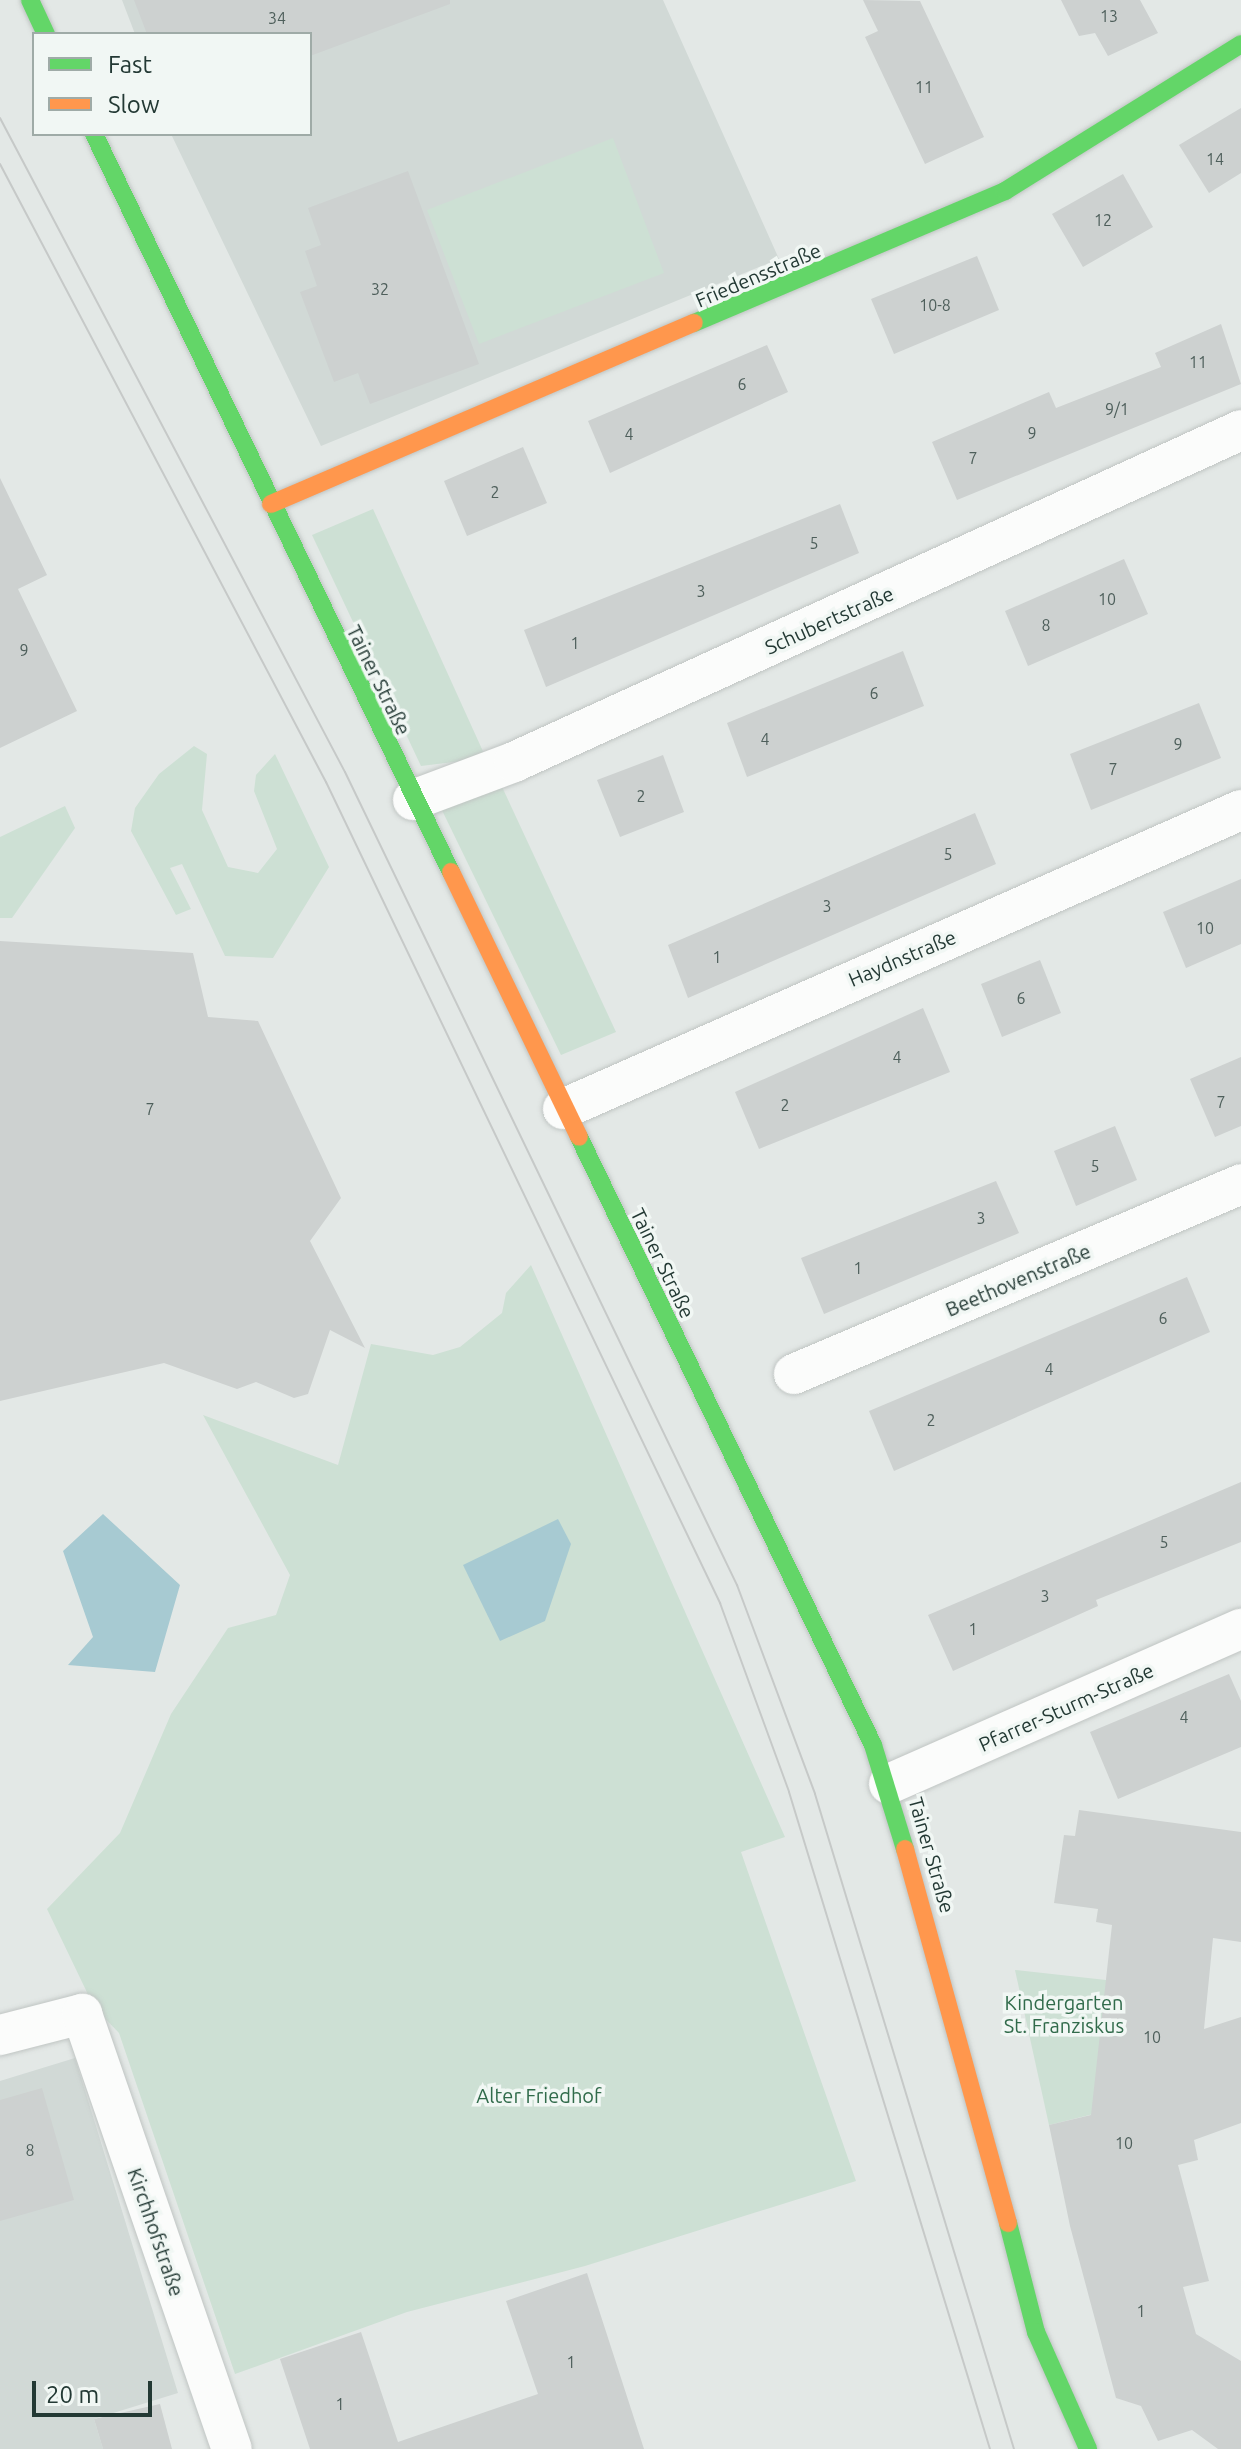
<!DOCTYPE html>
<meta charset="utf-8">
<style>
body{margin:0}
#map{position:relative;width:1241px;height:2449px;overflow:hidden;background:#e3e8e6;font-family:Ubuntu,sans-serif}
div>[style]{position:absolute}
.built>*{inset:0;background:#d1d9d6}
.green>*{inset:0;background:#cde0d4}
.water>*{inset:0;background:#a7cad2}
.building>*{inset:0;background:#cdd1d0}
.roads{filter:drop-shadow(0 0 2px #c0c5c3) drop-shadow(0 0 2px #c0c5c3)}
.street>*{height:40px;margin:-20px;padding:0 20px;transform-origin:20px;border-radius:20px;background:#fbfcfb}
.fast>*{height:18px;margin:-9px;padding:0 9px;transform-origin:9px;border-radius:9px;background:#63d668}
.slow>*{height:18px;margin:-9px;padding:0 9px;transform-origin:9px;border-radius:9px;background:#ff974d}
.tram>*{height:2px;margin:-1px;padding:0 1px;transform-origin:1px;border-radius:1px;background:#c6c9c8}
span{translate:-50% -50%;white-space:nowrap;text-align:center;line-height:1.15;-webkit-text-stroke:7px #f1f7f4;paint-order:stroke}
.number-label{font-size:16px;color:#4e5f5b}
.number-label span{-webkit-text-stroke-width:0}
.street-label{font-size:20px;color:#233934}
.park-label{font-size:20px;color:#316b4b}
.legend{position:absolute;left:32px;top:32px;width:280px;height:104px;box-sizing:border-box;background:#f1f7f4;border:2px solid #9faba7;margin:0;padding:10px 14px;list-style:none;font-size:24px;color:#233934}
.legend li{display:flex;align-items:center;gap:16px;height:40px}
.legend b{width:40px;border:2px solid #9faba7}
.scale{position:absolute;left:32px;top:2381px;width:120px;height:36px;box-sizing:border-box;border:4px solid #233934;border-top:0;padding-left:10px;font-size:24px;line-height:28px;white-space:nowrap;color:#233934;-webkit-text-stroke:6px #f1f7f4;paint-order:stroke}
</style>
<div id="map">
<div class="built">
<i style="clip-path:polygon(122px 0,663px 0,779px 259px,321px 446px,171px 134px,310px 134px,310px 34px,135px 34px)"></i>
<i style="clip-path:polygon(75px 2058px,178px 2393px,94px 2419px,103px 2449px,0 2449px,0 2081px)"></i>
</div>
<div class="green">
<i style="clip-path:polygon(613px 138px,664px 273px,479px 344px,427px 210px)"></i>
<i style="clip-path:polygon(373px 509px,486px 758px,421px 766px,312px 535px)"></i>
<i style="clip-path:polygon(194px 746px,207px 754px,202px 810px,228px 867px,258px 873px,277px 849px,254px 791px,256px 775px,275px 754px,329px 867px,273px 958px,225px 956px,182px 864px,170px 868px,191px 909px,176px 915px,131px 831px,135px 808px,159px 774px)"></i>
<i style="clip-path:polygon(497px 776px,616px 1032px,561px 1055px,437px 800px)"></i>
<i style="clip-path:polygon(65px 806px,75px 828px,12px 918px,0 918px,0 837px)"></i>
<i style="clip-path:polygon(531px 1265px,785px 1837px,741px 1852px,856px 2181px,585px 2266px,407px 2312px,235px 2374px,119px 2033px,94px 2007px,47px 1909px,120px 1833px,171px 1714px,228px 1628px,276px 1615px,290px 1575px,203px 1415px,338px 1465px,371px 1344px,433px 1355px,460px 1347px,502px 1313px,506px 1293px)"></i>
<i style="clip-path:polygon(1015px 1970px,1106px 1980px,1134px 2104px,1049px 2125px)"></i>
</div>
<div class="water">
<i style="clip-path:polygon(103px 1514px,180px 1585px,155px 1672px,68px 1665px,93px 1637px,63px 1551px)"></i>
<i style="clip-path:polygon(558px 1519px,571px 1544px,545px 1621px,500px 1641px,463px 1565px)"></i>
</div>
<div class="building">
<i style="clip-path:polygon(134px 0,450px 0,450px 4px,310px 56px,310px 34px,147px 34px)"></i>
<i style="clip-path:polygon(863px 0,920px 1px,984px 137px,925px 164px,865px 37px,878px 31px)"></i>
<i style="clip-path:polygon(1061px 0,1140px 0,1158px 33px,1108px 56px,1095px 33px,1079px 36px)"></i>
<i style="clip-path:polygon(1241px 108px,1241px 173px,1209px 193px,1179px 145px)"></i>
<i style="clip-path:polygon(408px 171px,479px 364px,370px 404px,358px 373px,334px 382px,300px 292px,317px 286px,305px 251px,321px 245px,308px 208px)"></i>
<i style="clip-path:polygon(1123px 174px,1153px 227px,1083px 267px,1052px 214px)"></i>
<i style="clip-path:polygon(977px 256px,999px 310px,894px 354px,871px 299px)"></i>
<i style="clip-path:polygon(1221px 324px,1241px 384px,957px 500px,932px 442px,1049px 392px,1056px 408px,1161px 367px,1155px 353px)"></i>
<i style="clip-path:polygon(767px 345px,788px 392px,610px 473px,588px 421px)"></i>
<i style="clip-path:polygon(523px 447px,547px 503px,467px 536px,444px 481px)"></i>
<i style="clip-path:polygon(0 478px,47px 575px,18px 589px,77px 711px,0 748px)"></i>
<i style="clip-path:polygon(840px 504px,859px 553px,546px 687px,524px 630px)"></i>
<i style="clip-path:polygon(1124px 559px,1148px 614px,1028px 666px,1005px 611px)"></i>
<i style="clip-path:polygon(903px 651px,924px 706px,747px 777px,727px 723px)"></i>
<i style="clip-path:polygon(1199px 703px,1221px 758px,1091px 810px,1070px 754px)"></i>
<i style="clip-path:polygon(663px 755px,684px 812px,620px 837px,597px 780px)"></i>
<i style="clip-path:polygon(975px 813px,996px 864px,688px 998px,668px 945px)"></i>
<i style="clip-path:polygon(1241px 879px,1241px 944px,1186px 968px,1163px 912px)"></i>
<i style="clip-path:polygon(0 941px,193px 953px,208px 1017px,258px 1021px,341px 1198px,310px 1241px,365px 1348px,330px 1330px,308px 1394px,294px 1398px,256px 1382px,237px 1389px,164px 1363px,0 1401px)"></i>
<i style="clip-path:polygon(1040px 960px,1061px 1013px,1002px 1037px,981px 984px)"></i>
<i style="clip-path:polygon(923px 1008px,950px 1072px,759px 1149px,735px 1092px)"></i>
<i style="clip-path:polygon(1241px 1057px,1241px 1126px,1215px 1137px,1190px 1079px)"></i>
<i style="clip-path:polygon(1115px 1126px,1137px 1180px,1076px 1206px,1054px 1151px)"></i>
<i style="clip-path:polygon(996px 1181px,1019px 1233px,824px 1314px,801px 1258px)"></i>
<i style="clip-path:polygon(1187px 1277px,1210px 1332px,894px 1471px,869px 1411px)"></i>
<i style="clip-path:polygon(1241px 1482px,1241px 1542px,1096px 1600px,1098px 1606px,953px 1671px,928px 1615px)"></i>
<i style="clip-path:polygon(1229px 1674px,1241px 1701px,1241px 1747px,1118px 1799px,1090px 1732px)"></i>
<i style="clip-path:polygon(1079px 1810px,1241px 1832px,1241px 1942px,1213px 1938px,1204px 2029px,1241px 2017px,1241px 2123px,1194px 2140px,1198px 2160px,1178px 2165px,1209px 2281px,1183px 2287px,1196px 2334px,1241px 2361px,1241px 2449px,1218px 2449px,1192px 2430px,1158px 2441px,1141px 2406px,1116px 2398px,1070px 2226px,1049px 2125px,1091px 2115px,1112px 1925px,1096px 1922px,1098px 1909px,1054px 1903px,1064px 1835px,1075px 1836px)"></i>
<i style="clip-path:polygon(42px 2088px,74px 2200px,0 2221px,0 2100px)"></i>
<i style="clip-path:polygon(587px 2273px,644px 2449px,310px 2449px,280px 2359px,361px 2332px,398px 2442px,538px 2394px,506px 2301px)"></i>
<i style="clip-path:polygon(160px 2404px,172px 2449px,103px 2449px,94px 2419px)"></i>
</div>
<div class="roads">
<div class="street">
<i style="left:413px;top:800px;width:108px;rotate:-20.6deg"></i>
<i style="left:514px;top:762px;width:799px;rotate:-24.54deg"></i>
<i style="left:563px;top:1109px;width:741px;rotate:-23.8deg"></i>
<i style="left:794px;top:1374px;width:486px;rotate:-23deg"></i>
<i style="left:889px;top:1784px;width:385px;rotate:-23.8deg"></i>
<i style="left:0;top:2035px;width:85px;rotate:-14.4deg"></i>
<i style="left:82px;top:2014px;width:460px;rotate:71deg"></i>
</div>
<div class="fast">
<i style="left:30px;top:0;width:38px;rotate:65deg"></i>
<i style="left:94px;top:134px;width:820px;rotate:64.19deg"></i>
<i style="left:694px;top:323px;width:338px;rotate:-23deg"></i>
<i style="left:1005px;top:191px;width:278px;rotate:-31.9deg"></i>
<i style="left:579px;top:1137px;width:675px;rotate:64.19deg"></i>
<i style="left:873px;top:1745px;width:109px;rotate:72.9deg"></i>
<i style="left:1008px;top:2223px;width:113px;rotate:75.6deg"></i>
<i style="left:1036px;top:2332px;width:128px;rotate:66deg"></i>
</div>
<div class="slow">
<i style="left:271px;top:504px;width:460px;rotate:-23.2deg"></i>
<i style="left:451px;top:872px;width:294px;rotate:64.2deg"></i>
<i style="left:905px;top:1849px;width:388px;rotate:74.6deg"></i>
</div>
</div>
<div class="tram">
<i style="left:0;top:118px;width:739px;rotate:62.19deg"></i>
<i style="left:345px;top:772px;width:903px;rotate:64.26deg"></i>
<i style="left:737px;top:1585px;width:223px;rotate:69.5deg"></i>
<i style="left:815px;top:1794px;width:685px;rotate:73.1deg"></i>
<i style="left:0;top:164px;width:699px;rotate:62.19deg"></i>
<i style="left:326px;top:782px;width:911px;rotate:64.36deg"></i>
<i style="left:720px;top:1603px;width:201px;rotate:69.9deg"></i>
<i style="left:789px;top:1792px;width:687px;rotate:72.99deg"></i>
</div>
<div class="number-label">
<span style="left:1109px;top:16px">13</span>
<span style="left:277px;top:18px">34</span>
<span style="left:924px;top:87px">11</span>
<span style="left:1215px;top:159px">14</span>
<span style="left:1103px;top:220px">12</span>
<span style="left:380px;top:289px">32</span>
<span style="left:935px;top:305px">10-8</span>
<span style="left:1198px;top:362px">11</span>
<span style="left:742px;top:384px">6</span>
<span style="left:1117px;top:409px">9/1</span>
<span style="left:1032px;top:433px">9</span>
<span style="left:629px;top:434px">4</span>
<span style="left:973px;top:458px">7</span>
<span style="left:495px;top:492px">2</span>
<span style="left:814px;top:543px">5</span>
<span style="left:701px;top:591px">3</span>
<span style="left:1107px;top:599px">10</span>
<span style="left:1046px;top:625px">8</span>
<span style="left:575px;top:643px">1</span>
<span style="left:24px;top:650px">9</span>
<span style="left:874px;top:693px">6</span>
<span style="left:765px;top:739px">4</span>
<span style="left:1178px;top:744px">9</span>
<span style="left:1113px;top:769px">7</span>
<span style="left:641px;top:796px">2</span>
<span style="left:948px;top:854px">5</span>
<span style="left:827px;top:906px">3</span>
<span style="left:1205px;top:928px">10</span>
<span style="left:717px;top:957px">1</span>
<span style="left:1021px;top:998px">6</span>
<span style="left:897px;top:1057px">4</span>
<span style="left:1221px;top:1102px">7</span>
<span style="left:785px;top:1105px">2</span>
<span style="left:150px;top:1109px">7</span>
<span style="left:1095px;top:1166px">5</span>
<span style="left:981px;top:1218px">3</span>
<span style="left:858px;top:1268px">1</span>
<span style="left:1163px;top:1318px">6</span>
<span style="left:1049px;top:1369px">4</span>
<span style="left:931px;top:1420px">2</span>
<span style="left:1164px;top:1542px">5</span>
<span style="left:1045px;top:1596px">3</span>
<span style="left:973px;top:1629px">1</span>
<span style="left:1184px;top:1717px">4</span>
<span style="left:1152px;top:2037px">10</span>
<span style="left:1124px;top:2143px">10</span>
<span style="left:30px;top:2150px">8</span>
<span style="left:1141px;top:2311px">1</span>
<span style="left:571px;top:2362px">1</span>
<span style="left:340px;top:2404px">1</span>
</div>
<div class="street-label">
<span style="left:758px;top:275px;rotate:-23deg">Friedensstraße</span>
<span style="left:829px;top:620px;rotate:-24deg">Schubertstraße</span>
<span style="left:379px;top:680px;rotate:64deg">Tainer Straße</span>
<span style="left:902px;top:958px;rotate:-23deg">Haydnstraße</span>
<span style="left:663px;top:1263px;rotate:64deg">Tainer Straße</span>
<span style="left:1018px;top:1280px;rotate:-23deg">Beethovenstraße</span>
<span style="left:1066px;top:1707px;rotate:-24deg">Pfarrer-Sturm-Straße</span>
<span style="left:932px;top:1855px;rotate:74deg">Tainer Straße</span>
<span style="left:156px;top:2232px;rotate:71deg">Kirchhofstraße</span>
</div>
<div class="park-label">
<span style="left:1064px;top:2014px">Kindergarten<br>St. Franziskus</span>
<span style="left:539px;top:2095px">Alter Friedhof</span>
</div>
<ul class="legend">
<li><b style="height:10px;background:#63d668"></b>Fast</li>
<li><b style="height:10px;background:#ff974d"></b>Slow</li>
</ul>
<div class="scale">20 m</div>
</div>
